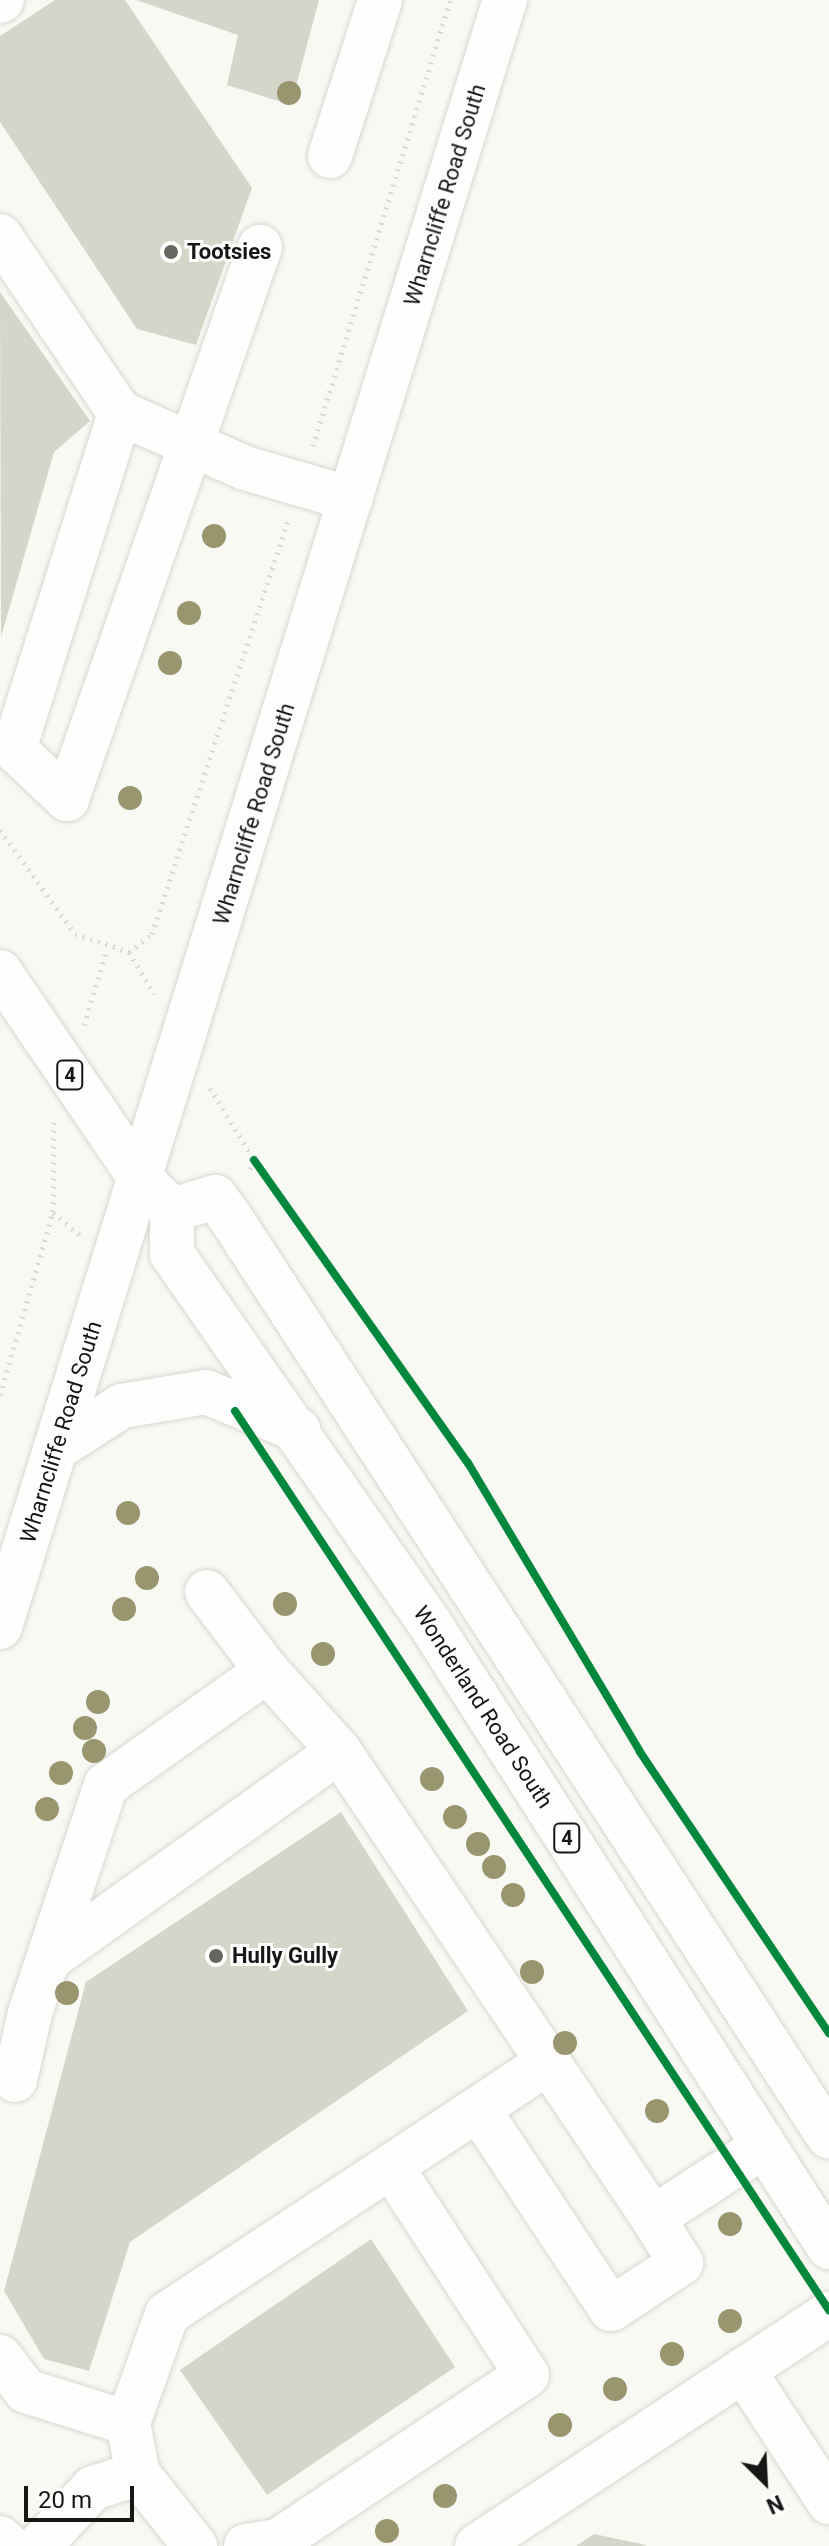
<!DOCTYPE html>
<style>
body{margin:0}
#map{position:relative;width:829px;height:2546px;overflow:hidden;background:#f9f9f4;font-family:Roboto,sans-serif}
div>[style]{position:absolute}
.building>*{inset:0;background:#d5d5c9}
.path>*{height:5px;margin-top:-2.5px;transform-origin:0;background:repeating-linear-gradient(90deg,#dadad9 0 2px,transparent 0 8px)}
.roads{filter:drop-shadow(0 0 2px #d6d6d3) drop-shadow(0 0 2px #d6d6d3)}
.minor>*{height:44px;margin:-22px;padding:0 22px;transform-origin:22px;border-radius:22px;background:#fefefd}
.major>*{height:44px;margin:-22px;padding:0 22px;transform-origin:22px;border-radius:22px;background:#fefefd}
.cycleway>*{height:8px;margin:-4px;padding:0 4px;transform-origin:4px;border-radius:4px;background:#00873e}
.trees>*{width:24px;height:24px;margin:-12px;border-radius:50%;background:#98956f}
.dots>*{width:22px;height:22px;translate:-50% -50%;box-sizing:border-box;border:4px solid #fffffe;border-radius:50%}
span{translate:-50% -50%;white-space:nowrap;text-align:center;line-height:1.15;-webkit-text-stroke:6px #fffffe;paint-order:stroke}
.shield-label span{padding:2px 6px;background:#fffffe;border:2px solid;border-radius:6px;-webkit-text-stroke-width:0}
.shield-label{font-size:20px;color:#161614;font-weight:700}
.street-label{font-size:22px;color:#161614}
.poi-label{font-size:22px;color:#161614;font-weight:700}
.left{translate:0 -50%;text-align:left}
.north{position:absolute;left:725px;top:2442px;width:80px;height:80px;-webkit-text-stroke:6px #fffffe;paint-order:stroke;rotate:156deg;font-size:22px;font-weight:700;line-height:32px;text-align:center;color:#161614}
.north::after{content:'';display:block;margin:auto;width:28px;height:36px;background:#161614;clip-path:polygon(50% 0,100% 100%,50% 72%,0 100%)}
.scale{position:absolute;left:24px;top:2486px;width:110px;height:36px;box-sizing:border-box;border:4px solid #161614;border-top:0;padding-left:10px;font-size:24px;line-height:28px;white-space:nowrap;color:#161614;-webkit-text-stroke:6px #fffffe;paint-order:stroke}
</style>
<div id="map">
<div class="building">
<i style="clip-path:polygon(55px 0,125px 0,252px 188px,196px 345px,137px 329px,0 122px,0 36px)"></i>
<i style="clip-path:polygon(136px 0,319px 0,291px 105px,227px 85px,238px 35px)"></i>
<i style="clip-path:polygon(0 292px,90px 421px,54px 452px,1px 637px)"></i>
<i style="clip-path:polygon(341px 1812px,468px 2011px,130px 2242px,89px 2371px,44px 2359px,4px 2291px,86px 1982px)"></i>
<i style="clip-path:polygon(371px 2239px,455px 2367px,267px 2495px,180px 2370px)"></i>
<i style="clip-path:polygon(594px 2534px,646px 2545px,646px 2546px,576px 2546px)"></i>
</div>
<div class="path">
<i style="left:313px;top:446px;width:467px;rotate:-72.9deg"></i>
<i style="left:0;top:830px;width:128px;rotate:54.2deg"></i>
<i style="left:75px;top:934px;width:57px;rotate:18.4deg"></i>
<i style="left:129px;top:952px;width:29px;rotate:-38deg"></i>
<i style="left:152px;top:934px;width:436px;rotate:-71.8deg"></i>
<i style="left:129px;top:952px;width:49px;rotate:59.2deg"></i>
<i style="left:84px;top:1025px;width:79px;rotate:-73.2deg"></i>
<i style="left:210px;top:1088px;width:84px;rotate:58.6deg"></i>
<i style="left:254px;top:1160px;width:14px;rotate:115deg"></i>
<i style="left:54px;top:1122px;width:91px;rotate:90.6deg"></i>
<i style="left:53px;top:1213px;width:35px;rotate:39deg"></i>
<i style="left:0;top:1395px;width:190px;rotate:-73.8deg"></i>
</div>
<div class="roads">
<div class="minor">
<i style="left:0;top:1px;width:2px;rotate:-27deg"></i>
<i style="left:330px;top:156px;width:164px;rotate:-72.2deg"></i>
<i style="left:0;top:236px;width:214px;rotate:55.9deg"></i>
<i style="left:120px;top:413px;width:137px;rotate:23.7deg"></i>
<i style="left:245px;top:468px;width:110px;rotate:16.3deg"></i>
<i style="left:120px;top:413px;width:352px;rotate:107.5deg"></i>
<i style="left:14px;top:749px;width:73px;rotate:43.3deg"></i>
<i style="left:67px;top:799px;width:585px;rotate:-70.73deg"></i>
<i style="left:207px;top:1592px;width:99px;rotate:52.8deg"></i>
<i style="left:50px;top:1958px;width:355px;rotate:-35.6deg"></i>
<i style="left:15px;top:2080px;width:69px;rotate:-77.4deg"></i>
<i style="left:30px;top:2013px;width:240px;rotate:-71.6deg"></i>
<i style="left:106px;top:1785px;width:197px;rotate:-35.3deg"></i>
<i style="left:267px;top:1671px;width:108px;rotate:48deg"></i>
<i style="left:339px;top:1751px;width:563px;rotate:56.08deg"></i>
<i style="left:653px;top:2218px;width:132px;rotate:-33deg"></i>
<i style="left:478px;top:2109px;width:84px;rotate:-33.9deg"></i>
<i style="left:0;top:2357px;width:43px;rotate:52.6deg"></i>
<i style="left:26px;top:2391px;width:107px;rotate:17.4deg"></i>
<i style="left:128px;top:2423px;width:116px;rotate:-70.3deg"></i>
<i style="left:167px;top:2314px;width:372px;rotate:-33.4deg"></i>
<i style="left:478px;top:2109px;width:240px;rotate:56.4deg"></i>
<i style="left:611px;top:2309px;width:84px;rotate:-33.3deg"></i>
<i style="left:681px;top:2263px;width:53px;rotate:-121.9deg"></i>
<i style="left:743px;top:2370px;width:158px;rotate:56.9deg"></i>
<i style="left:128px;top:2423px;width:52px;rotate:78.9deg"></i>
<i style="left:138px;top:2474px;width:92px;rotate:51.6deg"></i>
<i style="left:0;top:2538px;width:12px;rotate:42deg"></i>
<i style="left:39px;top:2546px;width:79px;rotate:-47deg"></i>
<i style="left:93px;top:2488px;width:47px;rotate:-17.3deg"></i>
<i style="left:246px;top:2546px;width:32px;rotate:-9deg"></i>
<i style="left:278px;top:2541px;width:299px;rotate:-33.7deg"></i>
<i style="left:527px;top:2375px;width:249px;rotate:-123.1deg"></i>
<i style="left:477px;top:2546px;width:422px;rotate:-33.4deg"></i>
</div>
<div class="major">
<i style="left:0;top:972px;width:249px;rotate:55.8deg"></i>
<i style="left:140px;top:1178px;width:45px;rotate:45deg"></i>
<i style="left:172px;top:1210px;width:44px;rotate:90deg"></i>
<i style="left:172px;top:1254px;width:451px;rotate:55.1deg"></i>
<i style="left:430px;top:1624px;width:740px;rotate:57.36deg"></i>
<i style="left:172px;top:1210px;width:45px;rotate:-16.8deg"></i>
<i style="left:215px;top:1197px;width:21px;rotate:53deg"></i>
<i style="left:228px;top:1214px;width:1101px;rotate:56.93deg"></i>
<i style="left:55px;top:1449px;width:80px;rotate:-32.7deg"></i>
<i style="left:122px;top:1406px;width:85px;rotate:-9.5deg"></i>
<i style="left:206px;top:1392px;width:100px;rotate:22.4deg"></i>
<i style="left:0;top:1627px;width:1704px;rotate:-72.76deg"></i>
</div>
</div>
<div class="cycleway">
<i style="left:254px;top:1160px;width:371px;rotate:54.8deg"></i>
<i style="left:468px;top:1463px;width:336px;rotate:59.2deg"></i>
<i style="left:640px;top:1752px;width:339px;rotate:56.1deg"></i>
<i style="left:235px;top:1411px;width:1078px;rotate:56.55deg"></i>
</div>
<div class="trees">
<i style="left:289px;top:93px"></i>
<i style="left:214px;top:536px"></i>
<i style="left:189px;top:613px"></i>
<i style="left:170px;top:663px"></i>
<i style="left:130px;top:798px"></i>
<i style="left:128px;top:1513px"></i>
<i style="left:147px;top:1578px"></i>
<i style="left:285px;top:1604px"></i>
<i style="left:124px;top:1609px"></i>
<i style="left:323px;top:1654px"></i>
<i style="left:98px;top:1702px"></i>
<i style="left:85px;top:1728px"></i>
<i style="left:94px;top:1751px"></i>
<i style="left:61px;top:1773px"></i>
<i style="left:432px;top:1779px"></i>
<i style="left:47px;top:1809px"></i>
<i style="left:455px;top:1817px"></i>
<i style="left:478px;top:1844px"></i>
<i style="left:494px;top:1867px"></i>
<i style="left:513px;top:1895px"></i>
<i style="left:532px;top:1972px"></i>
<i style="left:67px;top:1993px"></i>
<i style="left:565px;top:2043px"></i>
<i style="left:657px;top:2111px"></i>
<i style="left:730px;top:2224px"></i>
<i style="left:730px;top:2321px"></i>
<i style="left:672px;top:2354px"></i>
<i style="left:615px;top:2389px"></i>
<i style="left:560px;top:2425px"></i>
<i style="left:445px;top:2496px"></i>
<i style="left:387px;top:2531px"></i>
</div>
<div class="dots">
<i style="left:171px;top:252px;background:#656562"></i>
<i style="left:216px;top:1956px;background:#656562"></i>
</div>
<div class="shield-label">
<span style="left:70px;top:1075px">4</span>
<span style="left:567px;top:1838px">4</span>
</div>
<div class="street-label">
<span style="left:445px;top:195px;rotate:-73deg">Wharncliffe Road South</span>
<span style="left:254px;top:814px;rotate:-73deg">Wharncliffe Road South</span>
<span style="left:61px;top:1432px;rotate:-73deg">Wharncliffe Road South</span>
<span style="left:483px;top:1707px;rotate:57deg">Wonderland Road South</span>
</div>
<div class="poi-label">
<span class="left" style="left:187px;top:252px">Tootsies</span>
<span class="left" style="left:232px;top:1956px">Hully Gully</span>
</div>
<div class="north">N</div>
<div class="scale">20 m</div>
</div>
